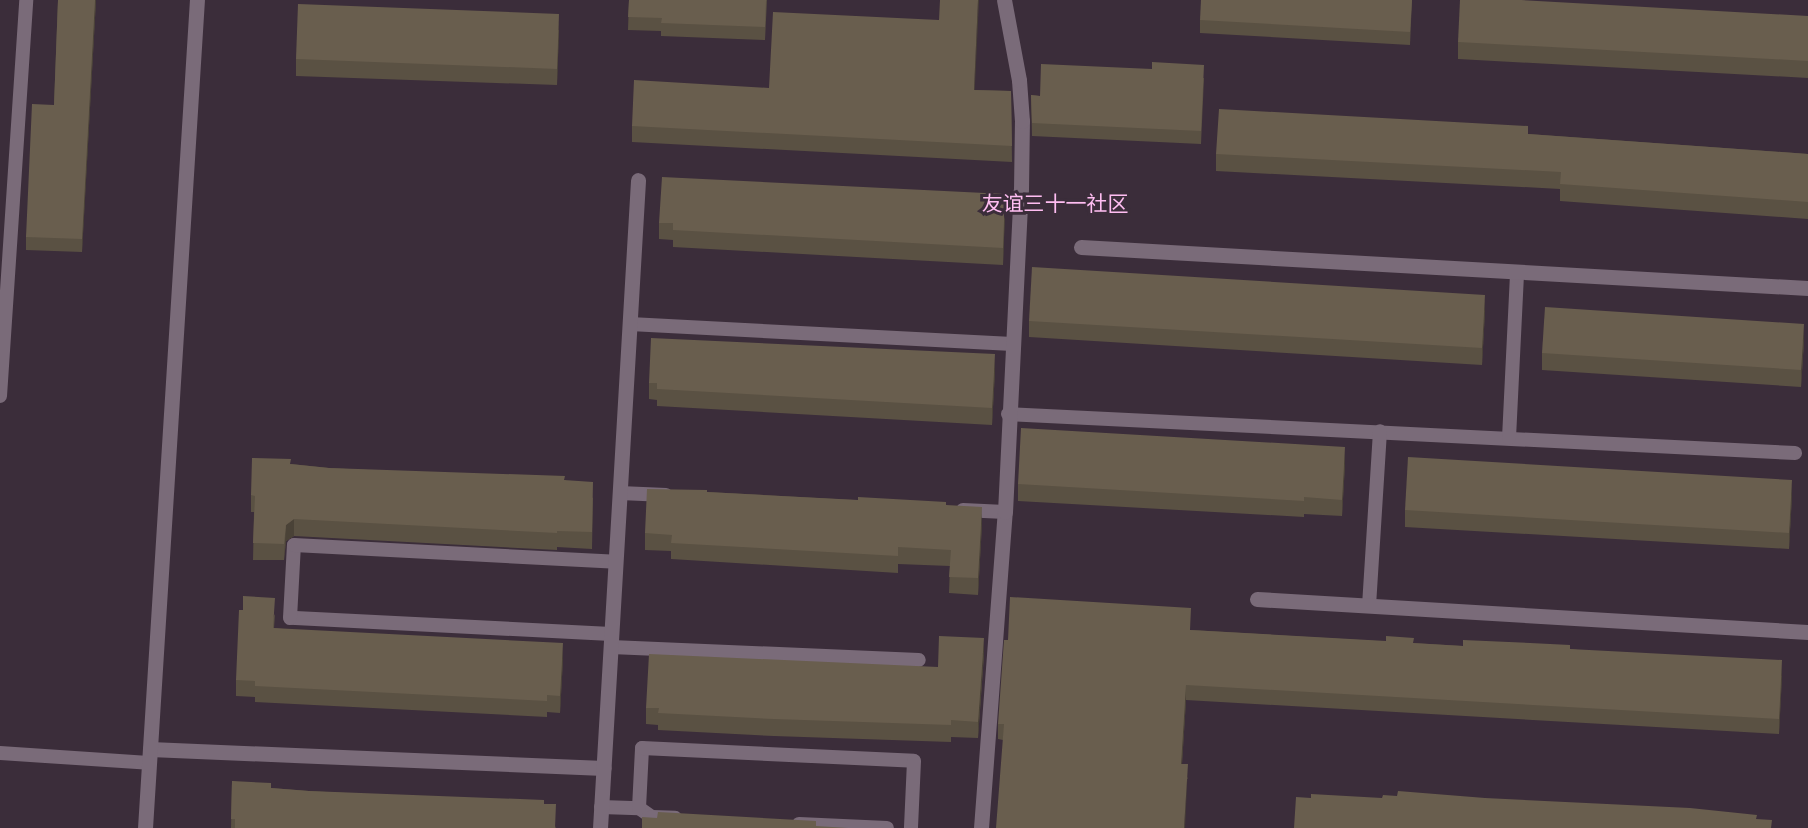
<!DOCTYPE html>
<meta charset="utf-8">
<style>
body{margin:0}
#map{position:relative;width:1808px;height:828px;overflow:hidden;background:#3b2d3a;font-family:Helvetica,"Noto Sans SC",sans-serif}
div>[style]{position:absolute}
.service>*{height:14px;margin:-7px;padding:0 7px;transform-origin:7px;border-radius:7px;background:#7a6b79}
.minor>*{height:15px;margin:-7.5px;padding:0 7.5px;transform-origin:7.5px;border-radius:7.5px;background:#7a6b79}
.tertiary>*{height:15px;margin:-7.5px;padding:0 7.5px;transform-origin:7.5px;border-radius:7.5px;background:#7a6b79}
.wall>*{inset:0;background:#5a5143}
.shaded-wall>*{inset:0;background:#4a4237}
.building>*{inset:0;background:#695e4e}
span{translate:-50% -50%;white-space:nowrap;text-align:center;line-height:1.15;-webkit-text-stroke:6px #3b2d3a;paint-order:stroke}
.quarter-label{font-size:21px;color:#febdf1}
</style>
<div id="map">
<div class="service">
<i style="left:630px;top:324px;width:383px;rotate:3deg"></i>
<i style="left:0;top:396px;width:397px;rotate:-86.2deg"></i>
<i style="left:1008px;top:414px;width:788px;rotate:2.84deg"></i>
<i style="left:1509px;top:438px;width:166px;rotate:-87.2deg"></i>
<i style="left:620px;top:493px;width:46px;rotate:2.5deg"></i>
<i style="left:963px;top:510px;width:42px;rotate:2.7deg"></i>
<i style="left:1369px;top:606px;width:175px;rotate:-86.4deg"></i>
<i style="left:611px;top:634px;width:321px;rotate:-177.1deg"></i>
<i style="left:290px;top:618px;width:73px;rotate:-86.9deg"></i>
<i style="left:294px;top:545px;width:322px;rotate:3deg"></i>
<i style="left:611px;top:647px;width:308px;rotate:2.4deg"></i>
<i style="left:0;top:753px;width:149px;rotate:3.8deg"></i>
<i style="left:601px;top:807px;width:38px;rotate:2deg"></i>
<i style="left:639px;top:808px;width:16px;rotate:35deg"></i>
<i style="left:652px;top:817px;width:23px;rotate:2deg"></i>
<i style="left:639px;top:808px;width:60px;rotate:-87.1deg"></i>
<i style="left:642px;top:748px;width:272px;rotate:2.7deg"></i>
<i style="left:914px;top:761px;width:67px;rotate:92.6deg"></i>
<i style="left:799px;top:824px;width:88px;rotate:2.6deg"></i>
</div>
<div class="minor">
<i style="left:1081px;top:247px;width:728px;rotate:3.23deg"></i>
<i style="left:1257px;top:599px;width:552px;rotate:3.43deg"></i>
<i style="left:150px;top:749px;width:454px;rotate:2.4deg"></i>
<i style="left:600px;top:828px;width:649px;rotate:-86.64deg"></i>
<i style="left:981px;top:828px;width:317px;rotate:-85.7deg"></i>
<i style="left:1005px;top:512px;width:322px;rotate:-87.2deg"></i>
<i style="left:1021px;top:190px;width:69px;rotate:-89.2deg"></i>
<i style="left:1022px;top:121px;width:41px;rotate:-94.2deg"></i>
<i style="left:1019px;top:80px;width:81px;rotate:-100.6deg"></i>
</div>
<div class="tertiary">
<i style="left:145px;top:828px;width:830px;rotate:-86.41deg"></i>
</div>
<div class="wall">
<i style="clip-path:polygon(58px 0,96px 0,82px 252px,26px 250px,26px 237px,54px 105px)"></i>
<i style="clip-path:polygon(629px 0,767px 0,765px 40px,661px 36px,661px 31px,628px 30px)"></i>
<i style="clip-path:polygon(1412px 0,1410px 45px,1200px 33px,1200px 20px)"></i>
<i style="clip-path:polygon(1808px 16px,1808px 78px,1458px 59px,1458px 42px)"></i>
<i style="clip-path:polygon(559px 30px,557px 85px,296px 76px,296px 59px)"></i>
<i style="clip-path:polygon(1204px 78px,1201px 144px,1032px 136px,1031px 95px,1040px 96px)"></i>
<i style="clip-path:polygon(974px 90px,1011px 91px,1012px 162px,632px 142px,632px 126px)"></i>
<i style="clip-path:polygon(1528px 134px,1808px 154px,1808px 219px,1560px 201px,1560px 189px,1216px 171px,1216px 154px)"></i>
<i style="clip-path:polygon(1005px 211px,1003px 265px,673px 247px,673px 240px,659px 239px,659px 223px)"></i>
<i style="clip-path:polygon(1485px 311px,1482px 365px,1029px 337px,1029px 321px)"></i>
<i style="clip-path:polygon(1804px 341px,1801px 387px,1542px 370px,1542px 353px)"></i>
<i style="clip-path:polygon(995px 371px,992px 425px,657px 406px,657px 400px,649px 399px,649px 383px)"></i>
<i style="clip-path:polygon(291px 464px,329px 468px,565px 480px,593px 498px,592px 549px,557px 547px,557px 550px,294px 536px,286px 541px,284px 560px,253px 560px,254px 512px,251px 512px,251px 495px)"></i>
<i style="clip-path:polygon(1345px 464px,1342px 516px,1304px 514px,1304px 517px,1018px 501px,1018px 484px)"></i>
<i style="clip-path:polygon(707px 492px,946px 505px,982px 524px,978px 595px,949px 593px,950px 566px,898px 564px,898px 573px,671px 559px,671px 551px,645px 550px,645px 533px)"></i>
<i style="clip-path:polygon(1792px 496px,1789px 549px,1405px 527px,1405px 510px)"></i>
<i style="clip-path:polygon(275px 614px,274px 628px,563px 659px,560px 713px,547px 712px,547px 717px,255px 702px,255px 697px,236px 696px,236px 680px)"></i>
<i style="clip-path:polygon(1191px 630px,1463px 646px,1570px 649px,1782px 676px,1779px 734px,1186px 700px,1182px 764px,1188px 779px,1003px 740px,998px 739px,998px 724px)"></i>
<i style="clip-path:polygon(984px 654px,978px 738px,951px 737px,951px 742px,774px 736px,658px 730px,658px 725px,646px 724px,646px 708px,938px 667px)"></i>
<i style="clip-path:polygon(232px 781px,271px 788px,309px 791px,544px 804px,556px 828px,231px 828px)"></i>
</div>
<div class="shaded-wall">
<i style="clip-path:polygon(95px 0,96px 0,82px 252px,82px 239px)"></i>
<i style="clip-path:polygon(978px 0,979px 0,974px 105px,974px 90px)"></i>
<i style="clip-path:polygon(559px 14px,559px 30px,557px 85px,557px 69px)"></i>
<i style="clip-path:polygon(1005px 194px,1005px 211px,1003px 265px,1003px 248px)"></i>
<i style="clip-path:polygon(1485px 295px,1485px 311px,1482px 365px,1482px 348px)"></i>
<i style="clip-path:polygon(1804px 324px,1804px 341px,1801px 387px,1801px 370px)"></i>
<i style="clip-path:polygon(995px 354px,995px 371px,992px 425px,992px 408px)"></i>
<i style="clip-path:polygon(1345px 447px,1345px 464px,1342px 516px,1342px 500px)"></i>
<i style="clip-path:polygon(1792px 480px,1792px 496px,1789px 549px,1789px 533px)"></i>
<i style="clip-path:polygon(982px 507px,982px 524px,978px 595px,978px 578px)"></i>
<i style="clip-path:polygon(294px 519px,294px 536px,286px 541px,284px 560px,286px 525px)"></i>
<i style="clip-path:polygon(984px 638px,984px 654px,978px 738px,978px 722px)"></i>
<i style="clip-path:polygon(563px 643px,563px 659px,560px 713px,560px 696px)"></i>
<i style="clip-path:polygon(1782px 660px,1782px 676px,1779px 734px,1779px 719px)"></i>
<i style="clip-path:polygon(1186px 685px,1186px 700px,1181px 779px,1181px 764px)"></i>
<i style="clip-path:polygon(1188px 764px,1185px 828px,1184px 828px)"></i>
</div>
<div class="building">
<i style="clip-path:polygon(58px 0,95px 0,82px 239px,26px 237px,32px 104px,54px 105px)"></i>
<i style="clip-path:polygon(629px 0,766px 0,765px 27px,661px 23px,662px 18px,628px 17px)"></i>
<i style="clip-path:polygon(940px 0,978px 0,974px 90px,1011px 91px,1012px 146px,632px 126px,634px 80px,769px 88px,773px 12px,939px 20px)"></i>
<i style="clip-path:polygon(1201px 0,1412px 0,1410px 32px,1200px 20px)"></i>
<i style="clip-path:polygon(1460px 0,1521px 0,1808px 16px,1808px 61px,1458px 42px)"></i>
<i style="clip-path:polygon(298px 4px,559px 14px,557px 69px,296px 59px)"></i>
<i style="clip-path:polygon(1152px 62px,1204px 65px,1201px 131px,1032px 123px,1031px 95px,1040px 96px,1041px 64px,1152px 69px)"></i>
<i style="clip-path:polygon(1219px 109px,1528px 126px,1528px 134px,1808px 154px,1808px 202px,1560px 184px,1561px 172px,1216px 154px)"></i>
<i style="clip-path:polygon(662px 177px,1005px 194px,1003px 248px,673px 230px,673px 223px,659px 223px)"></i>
<i style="clip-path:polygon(1032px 267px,1485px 295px,1482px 348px,1029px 321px)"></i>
<i style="clip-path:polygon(1545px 307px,1804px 324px,1801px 370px,1542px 353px)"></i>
<i style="clip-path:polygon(651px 338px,995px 354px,992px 408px,657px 389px,657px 383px,649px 383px)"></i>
<i style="clip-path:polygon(1021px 428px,1345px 447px,1342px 500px,1304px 497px,1304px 501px,1018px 484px)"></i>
<i style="clip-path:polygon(1408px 457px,1792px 480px,1789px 533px,1405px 510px)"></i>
<i style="clip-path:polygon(252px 458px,291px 459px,290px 464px,329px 468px,565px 476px,564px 480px,593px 482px,592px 532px,557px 531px,557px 533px,294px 519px,286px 525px,284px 544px,253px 543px,255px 496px,251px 495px)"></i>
<i style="clip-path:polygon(647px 489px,707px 490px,707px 492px,858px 500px,858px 497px,946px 502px,946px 505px,982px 507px,978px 578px,949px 577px,951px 550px,898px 547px,898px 556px,671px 543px,672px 535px,645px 533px)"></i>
<i style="clip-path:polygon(243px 596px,275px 598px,273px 628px,563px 643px,560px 696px,547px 695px,547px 701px,255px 686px,255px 681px,236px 680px,239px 610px,243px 610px)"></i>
<i style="clip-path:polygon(1010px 597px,1191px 608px,1190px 630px,1386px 641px,1386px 636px,1414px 638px,1413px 643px,1463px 646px,1463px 640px,1530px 643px,1570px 645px,1570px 649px,1782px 660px,1779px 719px,1186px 685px,1181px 764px,1188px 764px,1184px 828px,996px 828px,1004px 724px,998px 724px,1004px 640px,1008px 640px)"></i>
<i style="clip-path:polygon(939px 636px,984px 638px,978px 722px,951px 720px,951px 725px,774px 719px,658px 713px,659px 708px,646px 708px,649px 654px,938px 667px)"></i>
<i style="clip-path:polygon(232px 781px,271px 783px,271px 788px,309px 791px,544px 800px,544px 804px,556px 804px,555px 828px,235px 828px,235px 819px,231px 819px)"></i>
<i style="clip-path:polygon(1398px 791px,1485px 798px,1690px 808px,1757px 815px,1756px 819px,1772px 820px,1771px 828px,1294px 828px,1296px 797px,1311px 798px,1311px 794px,1382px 798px,1383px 795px,1397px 796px)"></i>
<i style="clip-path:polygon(658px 812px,816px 821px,816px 826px,848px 828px,642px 828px,642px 817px,657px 818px)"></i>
</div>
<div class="quarter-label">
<span style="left:1055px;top:204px">友谊三十一社区</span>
</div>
</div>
